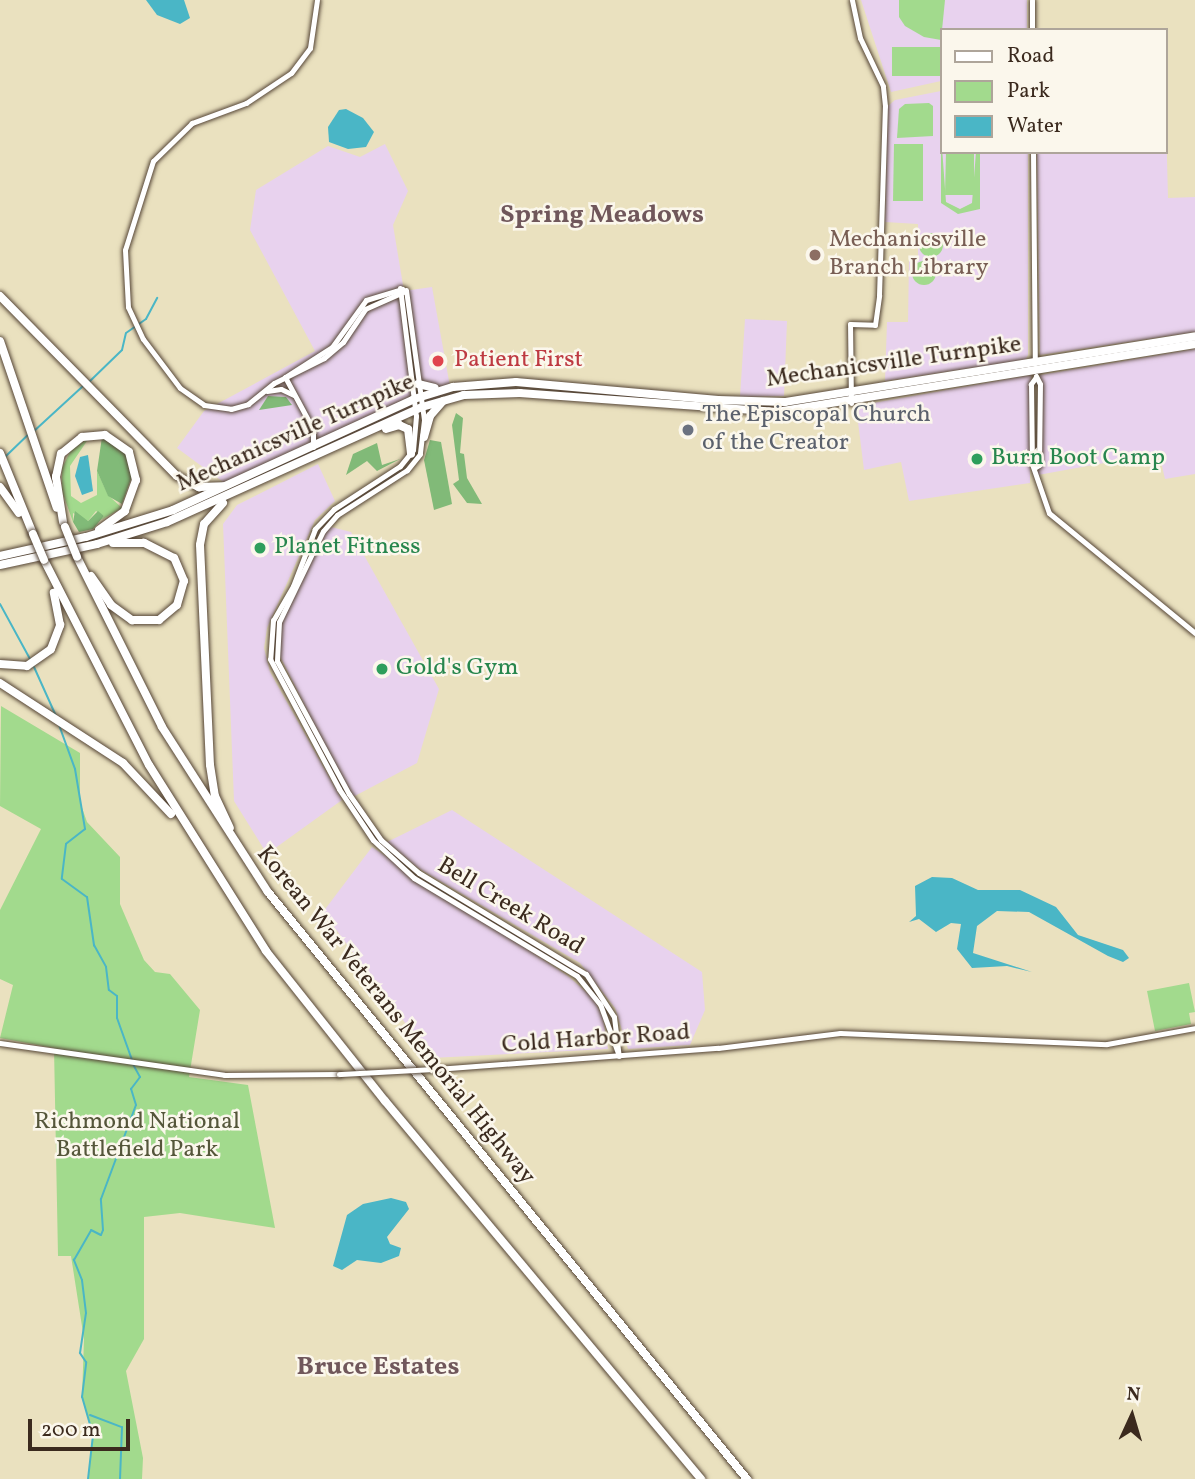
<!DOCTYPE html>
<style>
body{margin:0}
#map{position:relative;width:1195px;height:1479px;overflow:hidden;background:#eae1bf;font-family:Vollkorn,serif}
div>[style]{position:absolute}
.built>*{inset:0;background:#e8d2ee}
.green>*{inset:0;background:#a2da8d}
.round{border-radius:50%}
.forest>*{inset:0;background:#81ba78}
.water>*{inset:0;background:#4ab6c6}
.stream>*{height:2px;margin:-1px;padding:0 1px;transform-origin:1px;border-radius:1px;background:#4ab6c6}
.roads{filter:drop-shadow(0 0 2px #554536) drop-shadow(0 0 2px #554536)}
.secondary>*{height:5px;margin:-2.5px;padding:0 2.5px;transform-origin:2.5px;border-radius:2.5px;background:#fff}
.highway>*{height:8px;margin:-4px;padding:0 4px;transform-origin:4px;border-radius:4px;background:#fff}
.bridges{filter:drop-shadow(0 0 2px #554536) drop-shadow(0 0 2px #554536)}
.secondary-bridge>*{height:5px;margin:-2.5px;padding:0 2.5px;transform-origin:2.5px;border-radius:2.5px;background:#fff}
.highway-bridge>*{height:8px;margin:-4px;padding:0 4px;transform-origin:4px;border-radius:4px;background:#fff}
.dots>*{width:19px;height:19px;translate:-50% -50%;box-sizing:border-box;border:4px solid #fbf7ec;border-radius:50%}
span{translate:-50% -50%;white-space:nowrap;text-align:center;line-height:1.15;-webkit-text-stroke:5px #fbf7ec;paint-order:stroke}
.education-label{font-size:24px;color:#785e54}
.left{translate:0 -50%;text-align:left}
.health-label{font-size:24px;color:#be3a42}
.street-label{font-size:24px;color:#3b2a1e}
.worship-label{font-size:24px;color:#5b616d}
.leisure-label{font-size:24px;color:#27864d}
.park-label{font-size:24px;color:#55563a}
.neighbourhood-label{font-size:26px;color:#70575b;font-weight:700}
.legend{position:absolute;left:940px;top:28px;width:228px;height:126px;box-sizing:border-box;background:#fbf7ec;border:2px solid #aea59a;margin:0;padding:9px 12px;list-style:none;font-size:21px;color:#3b2a1e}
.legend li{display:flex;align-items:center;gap:14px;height:35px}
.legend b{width:35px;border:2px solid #aea59a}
.north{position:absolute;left:1097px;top:1381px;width:70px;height:70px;-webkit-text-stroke:5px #fbf7ec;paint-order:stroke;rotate:4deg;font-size:19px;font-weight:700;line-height:28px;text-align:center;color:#3b2a1e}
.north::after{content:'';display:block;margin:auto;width:24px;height:32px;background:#3b2a1e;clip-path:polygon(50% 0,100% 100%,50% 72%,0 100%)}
.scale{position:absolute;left:28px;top:1419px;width:102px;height:32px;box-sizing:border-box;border:4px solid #3b2a1e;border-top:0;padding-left:9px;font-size:21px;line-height:24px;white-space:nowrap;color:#3b2a1e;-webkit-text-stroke:5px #fbf7ec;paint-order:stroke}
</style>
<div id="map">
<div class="built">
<i style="clip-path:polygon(861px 0,1027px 0,1027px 30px,941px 30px,941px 81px,891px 92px)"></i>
<i style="clip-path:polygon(1165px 82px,1168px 198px,1195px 197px,1195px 332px,1040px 355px,1037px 152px,1165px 152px)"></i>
<i style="clip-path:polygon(941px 91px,941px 152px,1028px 152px,1028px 355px,1025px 360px,885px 381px,887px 322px,908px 322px,909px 261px,918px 261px,918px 224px,885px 222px,888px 106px,895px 100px)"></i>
<i style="clip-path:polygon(385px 144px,408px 191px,393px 225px,404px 291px,432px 287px,451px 392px,234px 490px,177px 448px,204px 411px,315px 351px,250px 230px,256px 190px,328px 146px,360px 157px)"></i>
<i style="clip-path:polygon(745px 319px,787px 321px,784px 396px,740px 397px)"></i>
<i style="clip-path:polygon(1195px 349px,1195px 474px,1165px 479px,1159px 453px,1038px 475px,1040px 375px)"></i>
<i style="clip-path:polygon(1031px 375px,1030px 483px,909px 501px,901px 462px,864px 470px,856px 406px)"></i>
<i style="clip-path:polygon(318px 464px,335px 501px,315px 520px,267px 628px,264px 648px,270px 672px,342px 800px,267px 854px,234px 801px,223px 524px,237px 505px)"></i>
<i style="clip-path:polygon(327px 526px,351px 532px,439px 689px,417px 763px,351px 798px,275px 646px,277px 629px)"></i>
<i style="clip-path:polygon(452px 810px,702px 972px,705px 1010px,690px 1045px,628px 1049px,615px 1008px,580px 963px,418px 868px,387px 842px)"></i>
<i style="clip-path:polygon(372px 847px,568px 976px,594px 999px,603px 1018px,608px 1049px,431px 1058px,323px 912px)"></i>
</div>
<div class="green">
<i style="clip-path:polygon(899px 0,945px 0,941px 40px,924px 37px,905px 26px,899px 17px)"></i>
<i style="clip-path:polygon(892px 47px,941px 47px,941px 76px,892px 76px)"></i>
<i style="clip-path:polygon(929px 103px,933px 106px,933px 136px,897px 138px,899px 109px,905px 104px)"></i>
<i style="clip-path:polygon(941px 134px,946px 202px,960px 209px,972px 203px,976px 152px,980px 152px,980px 209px,958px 214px,941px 203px)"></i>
<i style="clip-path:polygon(894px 144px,923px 144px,923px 201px,893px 201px)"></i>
<i style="clip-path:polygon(946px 152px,974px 152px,974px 195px,945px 195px)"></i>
<i class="round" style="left:919px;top:233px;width:24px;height:24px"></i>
<i class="round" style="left:912px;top:261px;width:24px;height:24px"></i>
<i style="clip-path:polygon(89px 438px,70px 466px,71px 496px,81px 503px,97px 495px,97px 471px,108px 495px,122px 508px,101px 520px,104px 516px,96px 511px,88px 521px,73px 513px,73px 522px,62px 491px,62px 468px,72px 448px)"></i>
<i style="clip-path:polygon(1px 706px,80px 753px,80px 802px,87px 822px,120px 857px,120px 904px,144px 960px,155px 972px,170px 974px,200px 1010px,189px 1077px,248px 1085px,275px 1228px,180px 1213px,144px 1217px,144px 1339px,126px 1371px,143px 1458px,142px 1479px,88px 1479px,93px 1435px,82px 1397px,84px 1339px,71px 1256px,58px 1256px,54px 1048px,0 1038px,13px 985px,0 979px,0 910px,41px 829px,0 806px)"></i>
<i style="clip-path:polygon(1189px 983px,1195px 1012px,1189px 1013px,1191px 1024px,1155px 1031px,1147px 991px)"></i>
</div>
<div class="forest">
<i style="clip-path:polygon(268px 396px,286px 397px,292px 405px,259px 410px)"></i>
<i style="clip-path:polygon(456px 413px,463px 418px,460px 453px,464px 454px,467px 478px,482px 504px,467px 503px,453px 484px,459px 480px,452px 425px)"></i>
<i style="clip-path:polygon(102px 437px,126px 454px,132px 476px,122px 504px,108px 496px,97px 471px)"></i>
<i style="clip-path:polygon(430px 440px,441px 442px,452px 504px,434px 510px,424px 460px)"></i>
<i style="clip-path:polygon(377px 443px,382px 465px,400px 459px,377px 471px,367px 461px,346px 475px,353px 454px)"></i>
<i style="clip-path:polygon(75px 511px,88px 521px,98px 511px,104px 516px,93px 529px,79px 532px,73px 522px)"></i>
</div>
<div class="water">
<i style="clip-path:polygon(146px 0,184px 0,190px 18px,180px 24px,157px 15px)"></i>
<i style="clip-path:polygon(346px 109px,363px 118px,374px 132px,366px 147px,348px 149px,329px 142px,328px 127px,339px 110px)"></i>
<i style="clip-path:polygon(88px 455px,93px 491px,82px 495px,75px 476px,80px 457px)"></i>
<i style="clip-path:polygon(932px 877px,952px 878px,978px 890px,1020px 890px,1056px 907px,1078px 935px,1123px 950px,1129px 958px,1123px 962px,1108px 956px,1029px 912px,997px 911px,977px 926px,973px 953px,1032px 972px,1007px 966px,972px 968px,957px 949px,961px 924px,951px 923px,936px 932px,919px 919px,909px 922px,916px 916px,915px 886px)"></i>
<i style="clip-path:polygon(391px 1198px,406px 1202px,409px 1209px,387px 1237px,390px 1244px,401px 1248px,399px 1256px,381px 1263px,357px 1260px,342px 1270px,333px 1266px,347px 1215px,363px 1204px)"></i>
</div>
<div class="stream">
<i style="left:88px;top:383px;width:47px;rotate:-44.1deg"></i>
<i style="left:122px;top:350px;width:17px;rotate:-77deg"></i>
<i style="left:126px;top:333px;width:24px;rotate:-35deg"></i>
<i style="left:146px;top:319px;width:24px;rotate:-62deg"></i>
<i style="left:33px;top:432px;width:68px;rotate:-42.6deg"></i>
<i style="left:5px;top:457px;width:32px;rotate:-44deg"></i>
<i style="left:0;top:604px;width:63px;rotate:61.4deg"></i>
<i style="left:34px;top:667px;width:54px;rotate:65.8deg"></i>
<i style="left:59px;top:725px;width:47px;rotate:70deg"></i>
<i style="left:75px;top:769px;width:61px;rotate:80.5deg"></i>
<i style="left:85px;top:829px;width:24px;rotate:142deg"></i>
<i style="left:66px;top:844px;width:35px;rotate:97deg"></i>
<i style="left:62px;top:879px;width:31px;rotate:36deg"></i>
<i style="left:87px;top:897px;width:49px;rotate:81.7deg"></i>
<i style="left:94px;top:945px;width:25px;rotate:61deg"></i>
<i style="left:106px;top:967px;width:23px;rotate:83deg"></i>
<i style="left:109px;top:990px;width:10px;rotate:37deg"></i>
<i style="left:117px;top:996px;width:22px;rotate:90deg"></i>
<i style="left:117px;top:1018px;width:45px;rotate:70.3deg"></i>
<i style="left:90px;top:1415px;width:34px;rotate:21deg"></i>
<i style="left:122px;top:1427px;width:52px;rotate:92.2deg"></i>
<i style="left:88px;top:1479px;width:44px;rotate:-83.5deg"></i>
<i style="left:93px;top:1435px;width:40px;rotate:-106deg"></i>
<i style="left:82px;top:1397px;width:35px;rotate:-83deg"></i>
<i style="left:86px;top:1362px;width:11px;rotate:-124deg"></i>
<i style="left:80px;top:1353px;width:40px;rotate:-81.5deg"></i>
<i style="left:86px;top:1313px;width:33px;rotate:-97deg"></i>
<i style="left:82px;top:1280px;width:22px;rotate:-112deg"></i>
<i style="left:74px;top:1260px;width:34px;rotate:-60deg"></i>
<i style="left:91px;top:1230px;width:11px;rotate:27deg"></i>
<i style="left:101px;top:1235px;width:5px;rotate:-68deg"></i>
<i style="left:103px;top:1230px;width:31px;rotate:-94deg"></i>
<i style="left:101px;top:1199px;width:100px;rotate:-69.6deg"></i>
<i style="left:136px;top:1105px;width:17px;rotate:-107deg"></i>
<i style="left:131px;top:1089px;width:15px;rotate:-53deg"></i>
<i style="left:140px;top:1077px;width:13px;rotate:-119deg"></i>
</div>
<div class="roads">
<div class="secondary">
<i style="left:317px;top:0;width:49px;rotate:98.3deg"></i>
<i style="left:310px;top:48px;width:31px;rotate:127deg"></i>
<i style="left:291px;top:73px;width:54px;rotate:146.3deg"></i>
<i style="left:246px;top:103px;width:58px;rotate:159.7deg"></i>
<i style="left:192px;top:123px;width:54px;rotate:135.7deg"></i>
<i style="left:153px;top:161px;width:93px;rotate:107.5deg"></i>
<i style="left:125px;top:250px;width:57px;rotate:87deg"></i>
<i style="left:128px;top:307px;width:35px;rotate:65deg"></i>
<i style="left:143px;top:339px;width:61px;rotate:52.9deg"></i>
<i style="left:180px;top:388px;width:29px;rotate:35deg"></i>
<i style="left:204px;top:405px;width:27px;rotate:8deg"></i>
<i style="left:231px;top:409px;width:18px;rotate:-16deg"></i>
<i style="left:248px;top:404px;width:33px;rotate:-39deg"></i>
<i style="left:274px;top:383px;width:56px;rotate:-26.6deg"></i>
<i style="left:324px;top:358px;width:25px;rotate:-40deg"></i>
<i style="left:343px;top:342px;width:40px;rotate:-56deg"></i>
<i style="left:365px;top:309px;width:42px;rotate:-24.1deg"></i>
<i style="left:1032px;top:30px;width:30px;rotate:-90deg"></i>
<i style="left:1033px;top:152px;width:211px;rotate:89.5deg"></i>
<i style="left:400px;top:288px;width:129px;rotate:82.9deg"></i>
<i style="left:416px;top:416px;width:34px;rotate:95deg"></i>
<i style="left:413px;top:450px;width:21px;rotate:129deg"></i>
<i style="left:400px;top:466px;width:79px;rotate:146.9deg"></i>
<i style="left:334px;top:509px;width:28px;rotate:134deg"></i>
<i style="left:315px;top:529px;width:61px;rotate:111.1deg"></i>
<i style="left:293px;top:586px;width:39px;rotate:120deg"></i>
<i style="left:273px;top:620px;width:39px;rotate:94deg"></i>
<i style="left:270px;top:659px;width:147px;rotate:62deg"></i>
<i style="left:339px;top:789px;width:61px;rotate:56.3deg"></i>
<i style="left:373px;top:840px;width:56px;rotate:42.8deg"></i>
<i style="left:414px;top:878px;width:190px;rotate:31deg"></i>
<i style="left:577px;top:976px;width:36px;rotate:51deg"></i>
<i style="left:600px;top:1004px;width:55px;rotate:69.9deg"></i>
<i style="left:406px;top:290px;width:131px;rotate:82.1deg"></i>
<i style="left:424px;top:420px;width:34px;rotate:97deg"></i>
<i style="left:420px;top:454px;width:21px;rotate:129deg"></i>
<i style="left:407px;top:470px;width:83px;rotate:147.3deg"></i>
<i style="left:337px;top:515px;width:21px;rotate:131deg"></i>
<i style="left:323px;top:531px;width:101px;rotate:115.8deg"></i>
<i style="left:279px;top:622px;width:39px;rotate:93deg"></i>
<i style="left:277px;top:661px;width:151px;rotate:61.6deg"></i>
<i style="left:349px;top:794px;width:56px;rotate:55.2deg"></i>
<i style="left:381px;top:840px;width:50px;rotate:41deg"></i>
<i style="left:419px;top:873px;width:195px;rotate:31.2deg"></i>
<i style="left:586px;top:974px;width:51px;rotate:56.9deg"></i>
<i style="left:614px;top:1017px;width:39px;rotate:83deg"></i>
<i style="left:285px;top:377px;width:56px;rotate:-32.6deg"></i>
<i style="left:332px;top:347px;width:58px;rotate:-54.1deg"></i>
<i style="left:366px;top:300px;width:38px;rotate:-17deg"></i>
<i style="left:285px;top:377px;width:59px;rotate:61.7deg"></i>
<i style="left:313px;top:429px;width:18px;rotate:90deg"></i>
<i style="left:1036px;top:377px;width:9px;rotate:126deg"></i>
<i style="left:1031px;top:384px;width:80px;rotate:89.3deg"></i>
<i style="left:1032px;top:464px;width:52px;rotate:70.9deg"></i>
<i style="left:1049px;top:513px;width:189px;rotate:39.4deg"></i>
<i style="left:267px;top:391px;width:14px;rotate:-8deg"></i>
<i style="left:281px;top:389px;width:14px;rotate:25deg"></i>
<i style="left:851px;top:403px;width:79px;rotate:-90.7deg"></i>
<i style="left:850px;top:324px;width:25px;rotate:2deg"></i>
<i style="left:875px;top:325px;width:30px;rotate:-82deg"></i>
<i style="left:879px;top:295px;width:189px;rotate:-88.2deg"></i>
<i style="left:885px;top:106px;width:20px;rotate:-96deg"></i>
<i style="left:883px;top:86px;width:53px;rotate:-115.6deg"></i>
<i style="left:860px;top:38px;width:39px;rotate:-102deg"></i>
<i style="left:1034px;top:468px;width:6px;rotate:-31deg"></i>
<i style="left:1039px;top:465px;width:81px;rotate:-89.3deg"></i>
<i style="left:1040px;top:384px;width:9px;rotate:-117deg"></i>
<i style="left:0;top:1043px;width:226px;rotate:8.1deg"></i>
<i style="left:224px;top:1075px;width:115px;rotate:-0.5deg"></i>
<i style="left:436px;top:1069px;width:283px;rotate:-4.3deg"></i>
<i style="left:718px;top:1048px;width:123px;rotate:-7deg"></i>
<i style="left:840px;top:1033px;width:267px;rotate:2.4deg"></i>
<i style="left:1107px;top:1044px;width:89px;rotate:-10.3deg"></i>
</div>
<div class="highway">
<i style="left:0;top:296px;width:252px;rotate:45.5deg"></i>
<i style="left:177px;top:476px;width:25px;rotate:27deg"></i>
<i style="left:199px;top:487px;width:24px;rotate:-2deg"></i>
<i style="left:0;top:341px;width:176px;rotate:71.2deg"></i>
<i style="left:418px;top:384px;width:17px;rotate:13deg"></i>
<i style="left:386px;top:429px;width:14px;rotate:-17deg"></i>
<i style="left:399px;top:425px;width:10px;rotate:24deg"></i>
<i style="left:408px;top:429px;width:25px;rotate:83deg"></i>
<i style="left:424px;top:437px;width:22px;rotate:-74deg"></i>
<i style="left:430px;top:416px;width:20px;rotate:-49deg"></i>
<i style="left:0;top:453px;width:87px;rotate:67.8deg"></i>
<i style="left:0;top:487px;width:32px;rotate:54deg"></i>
<i style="left:223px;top:503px;width:28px;rotate:132deg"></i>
<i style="left:204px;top:524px;width:21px;rotate:101deg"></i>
<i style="left:200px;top:545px;width:220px;rotate:87.4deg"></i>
<i style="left:210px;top:765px;width:31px;rotate:81deg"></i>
<i style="left:215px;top:796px;width:35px;rotate:65deg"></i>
<i style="left:63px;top:522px;width:46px;rotate:-98.8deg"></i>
<i style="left:56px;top:477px;width:24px;rotate:-78deg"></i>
<i style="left:61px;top:454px;width:27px;rotate:-39deg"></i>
<i style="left:82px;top:437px;width:23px;rotate:-5deg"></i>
<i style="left:105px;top:435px;width:29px;rotate:35deg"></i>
<i style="left:129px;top:452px;width:29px;rotate:76deg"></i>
<i style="left:136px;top:480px;width:33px;rotate:110deg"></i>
<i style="left:125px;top:511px;width:32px;rotate:144deg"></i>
<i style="left:0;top:556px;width:88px;rotate:-12.5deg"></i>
<i style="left:86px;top:537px;width:91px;rotate:-17.2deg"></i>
<i style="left:173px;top:510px;width:265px;rotate:-24.7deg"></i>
<i style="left:414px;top:399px;width:41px;rotate:-17.1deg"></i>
<i style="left:453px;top:387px;width:63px;rotate:-4.5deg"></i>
<i style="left:516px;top:382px;width:203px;rotate:5.1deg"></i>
<i style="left:718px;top:400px;width:67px;rotate:1.7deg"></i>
<i style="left:785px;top:402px;width:415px;rotate:-9.1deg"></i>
<i style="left:77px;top:557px;width:190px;rotate:63.4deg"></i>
<i style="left:162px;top:727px;width:196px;rotate:57.3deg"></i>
<i style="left:268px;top:892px;width:758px;rotate:50.79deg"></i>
<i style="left:44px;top:560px;width:230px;rotate:62.9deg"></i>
<i style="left:149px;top:765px;width:220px;rotate:57.8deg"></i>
<i style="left:266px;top:951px;width:191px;rotate:51.6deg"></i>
<i style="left:385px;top:1101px;width:493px;rotate:50.1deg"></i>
<i style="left:0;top:565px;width:99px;rotate:-12.2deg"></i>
<i style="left:97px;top:544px;width:73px;rotate:-17.4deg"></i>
<i style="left:167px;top:522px;width:280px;rotate:-24.3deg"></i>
<i style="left:422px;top:407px;width:44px;rotate:-15.9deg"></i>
<i style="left:464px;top:395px;width:56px;rotate:-2deg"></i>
<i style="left:520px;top:393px;width:257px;rotate:4.2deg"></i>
<i style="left:776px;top:412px;width:424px;rotate:-9.2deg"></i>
<i style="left:91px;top:576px;width:35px;rotate:55deg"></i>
<i style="left:111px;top:605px;width:26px;rotate:36deg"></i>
<i style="left:132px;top:620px;width:27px"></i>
<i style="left:159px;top:620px;width:23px;rotate:-40deg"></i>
<i style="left:177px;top:605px;width:25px;rotate:-74deg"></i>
<i style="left:184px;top:581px;width:25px;rotate:-113deg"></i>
<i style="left:174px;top:558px;width:34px;rotate:-153deg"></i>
<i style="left:144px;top:543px;width:31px;rotate:180deg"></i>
<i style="left:0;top:664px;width:27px;rotate:4deg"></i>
<i style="left:27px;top:666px;width:29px;rotate:-35deg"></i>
<i style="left:51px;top:649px;width:26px;rotate:-69deg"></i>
<i style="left:60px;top:625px;width:33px;rotate:-101deg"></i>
<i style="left:0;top:683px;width:147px;rotate:33deg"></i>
<i style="left:123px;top:763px;width:70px;rotate:46.7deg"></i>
</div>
</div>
<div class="bridges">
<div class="secondary-bridge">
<i style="left:339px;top:1074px;width:97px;rotate:-3deg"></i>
</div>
<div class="highway-bridge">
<i style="left:65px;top:527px;width:32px;rotate:68deg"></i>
<i style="left:33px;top:534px;width:28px;rotate:67deg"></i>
</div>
</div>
<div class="dots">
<i style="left:815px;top:255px;background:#8d6e63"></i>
<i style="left:438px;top:361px;background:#e0444e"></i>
<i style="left:688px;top:430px;background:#6b7280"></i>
<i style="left:977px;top:459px;background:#2e9e5b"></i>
<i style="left:260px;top:548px;background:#2e9e5b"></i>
<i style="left:382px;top:669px;background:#2e9e5b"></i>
</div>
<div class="education-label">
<span class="left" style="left:829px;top:255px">Mechanicsville<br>Branch Library</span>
</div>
<div class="health-label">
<span class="left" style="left:454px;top:361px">Patient First</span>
</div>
<div class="street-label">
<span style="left:894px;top:363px;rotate:-8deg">Mechanicsville Turnpike</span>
<span style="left:296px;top:434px;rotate:-24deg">Mechanicsville Turnpike</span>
<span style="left:510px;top:907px;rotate:31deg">Bell Creek Road</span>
<span style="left:395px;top:1016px;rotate:51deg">Korean War Veterans Memorial Highway</span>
<span style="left:596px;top:1040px;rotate:-4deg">Cold Harbor Road</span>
</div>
<div class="worship-label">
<span class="left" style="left:702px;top:430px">The Episcopal Church<br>of the Creator</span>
</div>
<div class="leisure-label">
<span class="left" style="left:991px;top:459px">Burn Boot Camp</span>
<span class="left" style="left:274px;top:548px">Planet Fitness</span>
<span class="left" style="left:396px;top:669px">Gold's Gym</span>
</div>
<div class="park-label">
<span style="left:137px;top:1137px">Richmond National<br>Battlefield Park</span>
</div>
<div class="neighbourhood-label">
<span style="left:602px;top:216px">Spring Meadows</span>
<span style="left:378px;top:1368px">Bruce Estates</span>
</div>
<ul class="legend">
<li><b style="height:9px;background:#fff"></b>Road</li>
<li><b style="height:19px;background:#a2da8d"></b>Park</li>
<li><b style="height:19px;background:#4ab6c6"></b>Water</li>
</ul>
<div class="north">N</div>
<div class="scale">200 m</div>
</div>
